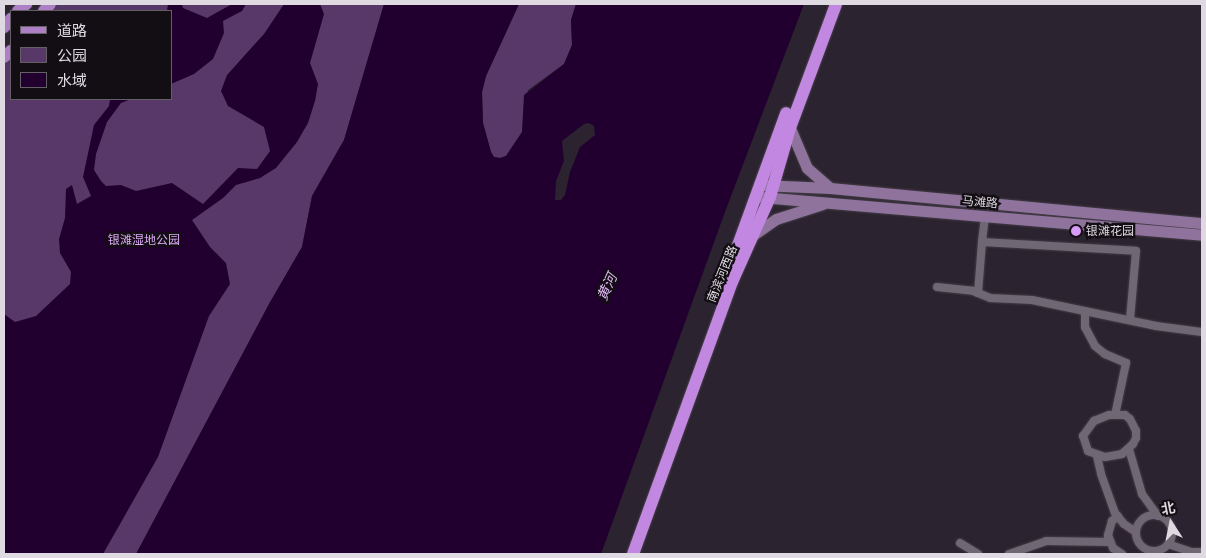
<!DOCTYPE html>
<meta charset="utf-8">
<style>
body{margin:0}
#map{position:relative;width:1206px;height:558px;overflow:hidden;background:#2b232f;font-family:Lato,"Noto Sans SC",sans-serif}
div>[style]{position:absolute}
.green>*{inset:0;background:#583769}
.water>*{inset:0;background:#21002f}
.roads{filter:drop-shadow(0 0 1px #443e48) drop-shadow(0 0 1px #443e48)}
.minor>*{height:8px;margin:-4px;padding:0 4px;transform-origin:4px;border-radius:4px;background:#706775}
.minor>.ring{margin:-4px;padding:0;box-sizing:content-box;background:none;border:8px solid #706775;border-radius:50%}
.secondary>*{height:11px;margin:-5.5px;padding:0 5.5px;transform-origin:5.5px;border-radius:5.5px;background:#8f739d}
.primary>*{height:12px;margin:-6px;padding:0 6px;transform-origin:6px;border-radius:6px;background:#ad7fc5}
.trunk>*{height:12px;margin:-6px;padding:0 6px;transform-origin:6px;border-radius:6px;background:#c287e0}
.dots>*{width:14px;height:14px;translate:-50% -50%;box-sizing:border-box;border:2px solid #120e13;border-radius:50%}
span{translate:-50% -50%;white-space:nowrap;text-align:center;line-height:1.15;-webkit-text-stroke:4.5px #120e13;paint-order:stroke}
.street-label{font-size:12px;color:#dfdae2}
.poi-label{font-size:12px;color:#dfdae2}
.left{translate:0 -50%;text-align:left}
.park-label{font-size:12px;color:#dda8f8}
.water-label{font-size:14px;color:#dfb8f4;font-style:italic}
.frame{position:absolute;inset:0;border:5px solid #dfdae2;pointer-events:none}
.legend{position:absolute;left:10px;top:10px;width:162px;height:90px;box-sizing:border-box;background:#120e13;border:1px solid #646066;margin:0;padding:6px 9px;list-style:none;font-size:15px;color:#dfdae2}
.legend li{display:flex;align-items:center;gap:10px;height:25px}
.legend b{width:25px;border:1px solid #646066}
.north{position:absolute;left:1146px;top:498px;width:50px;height:50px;-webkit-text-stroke:4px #120e13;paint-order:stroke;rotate:349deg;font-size:14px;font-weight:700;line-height:20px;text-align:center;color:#dfdae2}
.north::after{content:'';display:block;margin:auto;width:18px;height:22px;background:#dfdae2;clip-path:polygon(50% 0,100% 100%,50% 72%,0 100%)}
</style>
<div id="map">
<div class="green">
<i style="clip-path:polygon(50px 4px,384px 4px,344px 140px,312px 196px,302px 247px,269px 304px,136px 554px,4px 554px,4px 58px,11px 51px,11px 99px,171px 99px,171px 11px,44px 11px)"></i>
<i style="clip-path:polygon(519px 4px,576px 4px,571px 20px,572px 45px,564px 64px,528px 90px,522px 132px,506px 156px,500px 158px,494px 157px,491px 152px,483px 123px,482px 92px,486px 76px)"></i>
</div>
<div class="water">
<i style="clip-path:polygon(168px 4px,182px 4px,183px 8px,207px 18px,232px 4px,246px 4px,242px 11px,223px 21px,224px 33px,213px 59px,194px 74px,171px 84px,171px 11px,167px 11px)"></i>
<i style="clip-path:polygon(284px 4px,320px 4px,324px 14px,310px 63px,318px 84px,315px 101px,308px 123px,297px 142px,276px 168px,260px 178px,236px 185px,223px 198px,192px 220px,210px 247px,226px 263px,230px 284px,209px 316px,158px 457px,103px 554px,4px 554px,4px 314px,15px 322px,36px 316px,70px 284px,71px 272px,60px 253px,59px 239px,65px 218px,66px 189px,72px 185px,77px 204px,91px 196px,83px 177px,94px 125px,109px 106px,110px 99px,131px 99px,121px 103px,107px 122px,96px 154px,94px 170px,101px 181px,106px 186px,121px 185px,136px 191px,172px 183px,203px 204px,238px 168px,257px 169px,270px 151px,264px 127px,228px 106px,221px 91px,227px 75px,264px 34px)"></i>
<i style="clip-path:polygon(evenodd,384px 4px,519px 4px,486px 76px,482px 92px,483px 123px,491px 152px,494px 157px,500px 158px,506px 156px,522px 132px,524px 95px,564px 64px,572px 45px,571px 20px,576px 4px,804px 4px,725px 212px,601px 554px,136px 554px,269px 304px,302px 247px,312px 196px,344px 140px,384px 4px,589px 123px,594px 126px,595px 135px,580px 147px,570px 172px,565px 195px,561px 200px,555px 200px,556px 181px,564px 161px,562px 141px,584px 124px,589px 123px)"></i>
</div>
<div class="roads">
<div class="minor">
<i style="left:985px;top:217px;width:25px;rotate:97deg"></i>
<i style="left:982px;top:242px;width:154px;rotate:3.3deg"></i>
<i style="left:1136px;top:251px;width:68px;rotate:95deg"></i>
<i style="left:937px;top:287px;width:36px;rotate:6deg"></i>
<i style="left:973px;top:291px;width:18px;rotate:22deg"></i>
<i style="left:990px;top:298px;width:42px;rotate:2.7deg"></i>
<i style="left:1032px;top:300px;width:127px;rotate:11.8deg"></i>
<i style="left:1156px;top:326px;width:46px;rotate:7.4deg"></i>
<i style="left:978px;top:293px;width:51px;rotate:-85.5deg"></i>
<i style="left:1085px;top:312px;width:15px;rotate:90deg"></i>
<i style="left:1085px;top:327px;width:21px;rotate:62deg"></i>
<i style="left:1095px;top:346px;width:13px;rotate:39deg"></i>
<i style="left:1105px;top:354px;width:23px;rotate:23deg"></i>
<i style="left:1126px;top:363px;width:53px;rotate:101.9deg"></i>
<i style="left:1109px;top:415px;width:16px"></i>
<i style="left:1125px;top:415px;width:6px;rotate:39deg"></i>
<i style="left:1130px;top:419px;width:13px;rotate:63deg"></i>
<i style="left:1136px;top:431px;width:7px;rotate:90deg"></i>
<i style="left:1136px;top:438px;width:7px;rotate:117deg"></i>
<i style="left:1133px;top:444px;width:15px;rotate:138deg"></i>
<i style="left:1122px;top:454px;width:17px;rotate:170deg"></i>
<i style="left:1105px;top:457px;width:18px;rotate:-161deg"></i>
<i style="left:1088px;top:451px;width:16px;rotate:-108deg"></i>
<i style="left:1083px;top:436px;width:19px;rotate:-54deg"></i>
<i style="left:1094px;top:421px;width:16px;rotate:-22deg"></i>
<i style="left:1129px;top:449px;width:47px;rotate:73.9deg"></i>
<i style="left:1142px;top:494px;width:27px;rotate:54deg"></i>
<i style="left:1097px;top:456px;width:18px;rotate:77deg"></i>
<i style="left:1101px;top:474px;width:41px;rotate:70.3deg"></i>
<i style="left:1115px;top:513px;width:14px;rotate:51deg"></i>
<i style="left:1124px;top:524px;width:14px;rotate:34deg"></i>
<i class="ring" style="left:1136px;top:515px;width:28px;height:28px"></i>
<i style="left:1118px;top:516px;width:8px;rotate:140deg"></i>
<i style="left:1112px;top:521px;width:15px;rotate:106deg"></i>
<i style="left:1108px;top:535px;width:14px;rotate:69deg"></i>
<i style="left:1113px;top:548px;width:11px;rotate:34deg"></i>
<i style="left:960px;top:543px;width:21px;rotate:31deg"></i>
<i style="left:1168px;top:544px;width:24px;rotate:19deg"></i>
<i style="left:1191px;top:552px;width:11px"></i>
<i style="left:1009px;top:554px;width:39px;rotate:-19deg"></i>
<i style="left:1046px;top:541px;width:63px;rotate:0.9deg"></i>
</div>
<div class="secondary">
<i style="left:790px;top:128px;width:43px;rotate:67deg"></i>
<i style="left:807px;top:168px;width:30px;rotate:41deg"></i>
<i style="left:759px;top:185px;width:71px;rotate:2.4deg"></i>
<i style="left:830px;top:188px;width:374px;rotate:5.4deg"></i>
<i style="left:761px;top:197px;width:443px;rotate:4.9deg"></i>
<i style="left:753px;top:235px;width:28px;rotate:-35deg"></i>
<i style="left:776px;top:219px;width:49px;rotate:-17.7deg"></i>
</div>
<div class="primary">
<i style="left:18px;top:11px;width:11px;rotate:-41deg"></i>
<i style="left:44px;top:11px;width:9px;rotate:-49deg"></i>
<i style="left:4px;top:27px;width:11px;rotate:-49deg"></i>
<i style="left:4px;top:57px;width:9px;rotate:-41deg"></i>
</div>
<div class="trunk">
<i style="left:729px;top:270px;width:167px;rotate:-70deg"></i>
<i style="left:633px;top:554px;width:289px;rotate:-70deg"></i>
<i style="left:732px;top:282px;width:93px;rotate:-65.9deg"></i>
<i style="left:770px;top:197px;width:72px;rotate:-73.8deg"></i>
<i style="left:790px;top:128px;width:132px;rotate:-69.6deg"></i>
</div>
</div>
<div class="dots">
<i style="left:1076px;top:231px;background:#d89af8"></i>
</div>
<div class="street-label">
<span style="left:980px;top:202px;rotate:5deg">马滩路</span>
<span style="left:722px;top:274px;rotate:-68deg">南滨河西路</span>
</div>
<div class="poi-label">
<span class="left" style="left:1086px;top:231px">银滩花园</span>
</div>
<div class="park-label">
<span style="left:144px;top:240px">银滩湿地公园</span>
</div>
<div class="water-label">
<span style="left:607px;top:287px;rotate:-66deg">黄河</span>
</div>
<div class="frame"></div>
<ul class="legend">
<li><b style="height:6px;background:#ad7fc5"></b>道路</li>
<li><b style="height:14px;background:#583769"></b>公园</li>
<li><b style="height:14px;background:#21002f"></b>水域</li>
</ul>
<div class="north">北</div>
</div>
